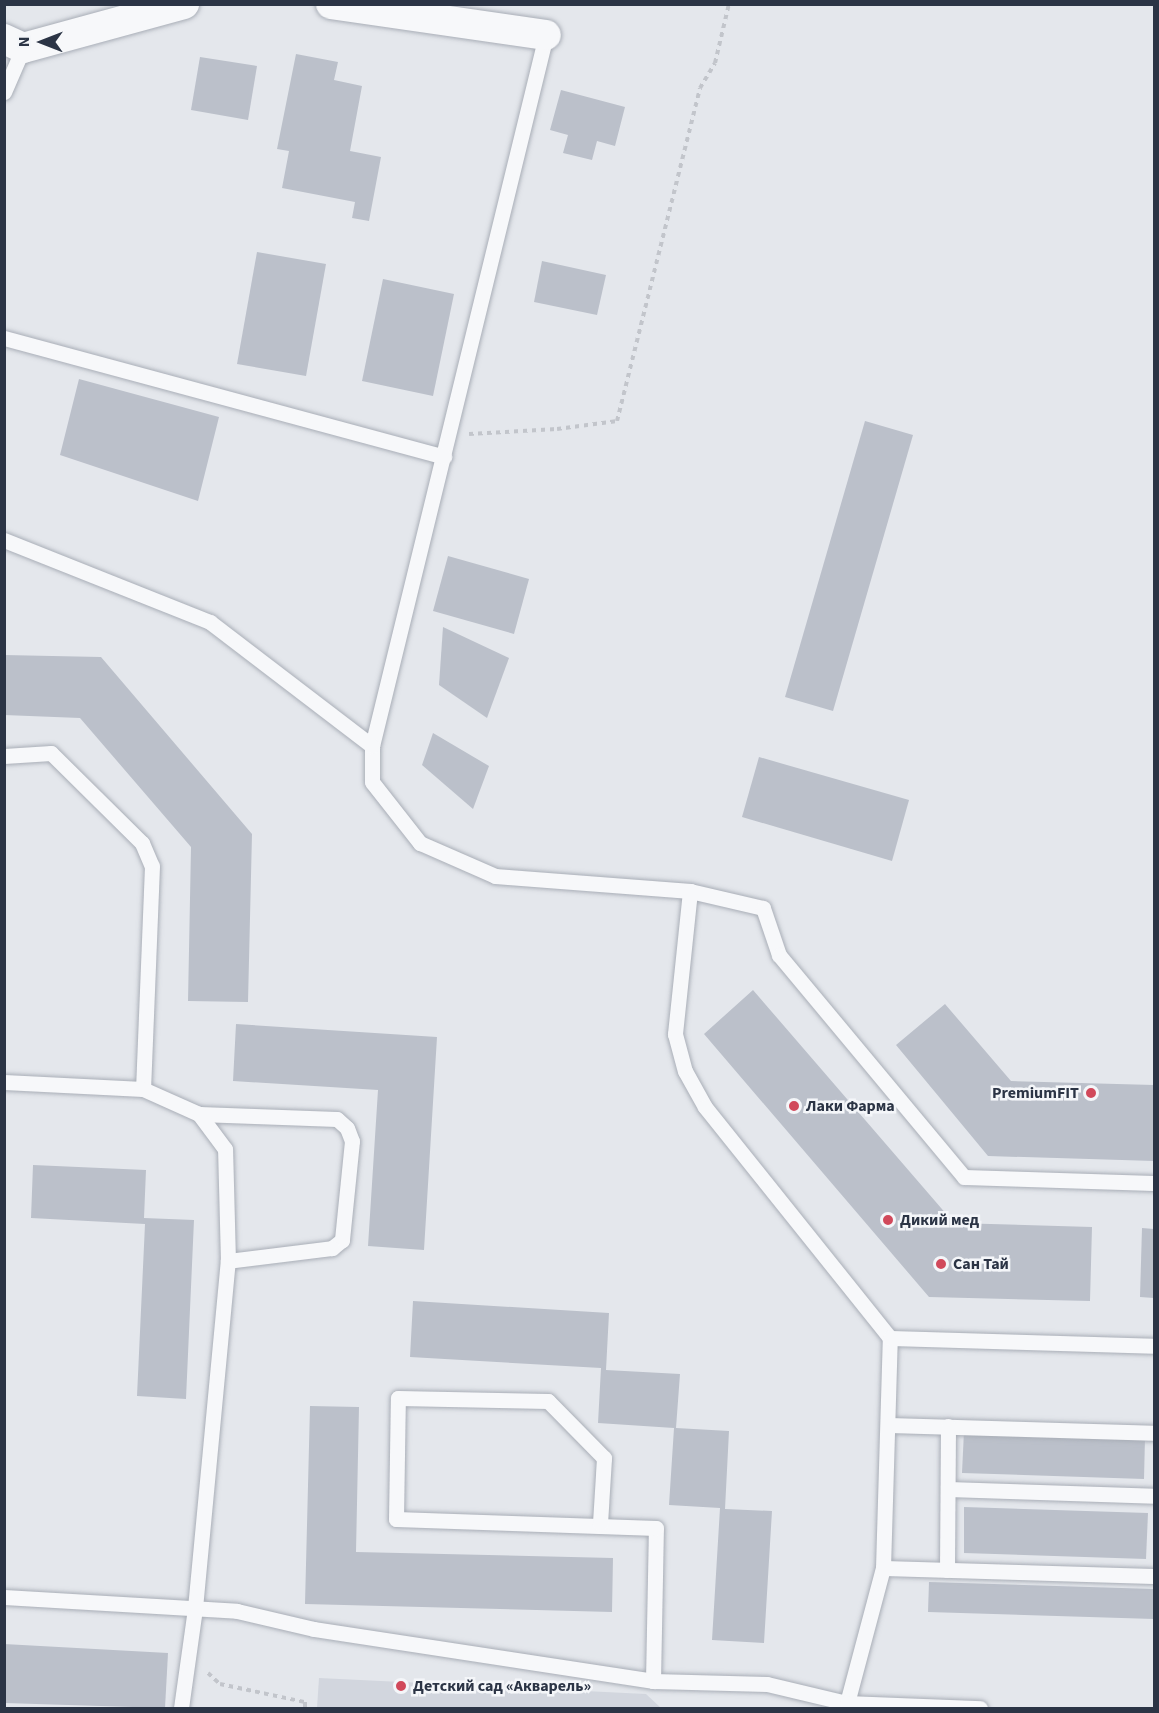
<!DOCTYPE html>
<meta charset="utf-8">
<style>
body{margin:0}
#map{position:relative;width:1159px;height:1713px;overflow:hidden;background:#e4e7ec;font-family:"Source Sans 3",sans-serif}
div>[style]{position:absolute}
.built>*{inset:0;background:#d2d6de}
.building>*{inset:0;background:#bbc0ca}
.path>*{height:4px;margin-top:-2px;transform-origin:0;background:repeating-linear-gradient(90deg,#c2c5cb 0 4.5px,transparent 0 9px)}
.roads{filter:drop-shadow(0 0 2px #a9aeb7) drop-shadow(0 0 2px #a9aeb7)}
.service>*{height:15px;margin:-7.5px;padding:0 7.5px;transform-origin:7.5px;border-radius:7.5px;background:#f7f8fa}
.minor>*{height:30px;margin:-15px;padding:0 15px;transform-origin:15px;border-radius:15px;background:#f7f8fa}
.dots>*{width:16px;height:16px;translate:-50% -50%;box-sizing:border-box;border:3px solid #f4f6f9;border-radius:50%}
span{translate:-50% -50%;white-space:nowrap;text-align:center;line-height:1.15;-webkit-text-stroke:5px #f4f6f9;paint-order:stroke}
.poi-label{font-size:16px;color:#2b3445;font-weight:700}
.right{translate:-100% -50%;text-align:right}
.left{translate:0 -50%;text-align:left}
.frame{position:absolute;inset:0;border:6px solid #2b3445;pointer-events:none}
.north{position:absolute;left:12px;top:12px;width:60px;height:60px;-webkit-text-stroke:4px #f4f6f9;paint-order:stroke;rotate:270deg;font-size:16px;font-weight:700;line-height:24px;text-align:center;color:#2b3445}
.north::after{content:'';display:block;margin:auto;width:21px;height:27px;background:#2b3445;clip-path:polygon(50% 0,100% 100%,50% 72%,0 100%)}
</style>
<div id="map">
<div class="built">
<i style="clip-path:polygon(319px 1678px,646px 1694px,661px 1708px,317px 1708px)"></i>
</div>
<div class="building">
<i style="clip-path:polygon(296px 54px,338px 62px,334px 80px,362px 86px,350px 151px,381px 157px,369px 221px,352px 218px,355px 202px,282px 188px,289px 151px,277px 149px)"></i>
<i style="clip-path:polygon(200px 57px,257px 66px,248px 120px,191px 110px)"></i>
<i style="clip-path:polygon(561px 90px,625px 107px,615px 146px,597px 141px,592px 160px,563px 153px,568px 135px,550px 130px)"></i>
<i style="clip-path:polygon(257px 252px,326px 264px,306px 376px,237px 364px)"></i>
<i style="clip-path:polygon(542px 261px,606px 275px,597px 315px,534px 302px)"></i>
<i style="clip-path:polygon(383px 279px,454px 294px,433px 396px,362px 381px)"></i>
<i style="clip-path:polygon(79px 379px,219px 417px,198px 501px,60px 455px)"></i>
<i style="clip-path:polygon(865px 421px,913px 435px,833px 711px,785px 697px)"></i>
<i style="clip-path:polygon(448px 556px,529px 579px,514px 634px,433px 611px)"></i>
<i style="clip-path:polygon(443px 627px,509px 658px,487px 718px,439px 685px)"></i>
<i style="clip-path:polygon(4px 655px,101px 657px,252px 834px,248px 1002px,188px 1001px,191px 847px,80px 718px,4px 715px)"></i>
<i style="clip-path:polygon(433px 733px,489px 766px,473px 809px,422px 765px)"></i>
<i style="clip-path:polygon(759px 757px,909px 800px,892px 861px,742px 817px)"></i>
<i style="clip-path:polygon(753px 990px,954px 1223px,1092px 1227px,1090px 1301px,929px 1297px,704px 1034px)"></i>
<i style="clip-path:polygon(945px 1004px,1011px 1081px,1154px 1085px,1154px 1161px,988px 1156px,896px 1045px)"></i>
<i style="clip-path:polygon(236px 1024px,437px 1037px,424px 1250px,368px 1246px,378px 1090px,233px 1081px)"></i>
<i style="clip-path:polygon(33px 1165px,146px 1170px,144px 1218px,194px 1220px,186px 1399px,137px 1396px,145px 1224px,31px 1218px)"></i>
<i style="clip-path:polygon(1142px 1228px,1154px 1229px,1154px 1298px,1140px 1297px)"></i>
<i style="clip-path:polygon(413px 1301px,609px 1313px,606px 1370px,680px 1374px,676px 1428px,729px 1431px,725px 1509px,772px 1511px,764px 1643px,712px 1640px,720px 1508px,669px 1505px,674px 1428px,598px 1423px,601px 1368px,410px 1357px)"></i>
<i style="clip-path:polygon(310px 1406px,359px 1407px,356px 1552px,613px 1558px,612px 1612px,305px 1604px)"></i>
<i style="clip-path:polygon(964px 1431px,1145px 1437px,1144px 1479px,962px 1473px)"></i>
<i style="clip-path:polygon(964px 1507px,1148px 1513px,1146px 1559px,964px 1553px)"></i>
<i style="clip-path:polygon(929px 1582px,1154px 1589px,1154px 1619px,928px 1612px)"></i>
<i style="clip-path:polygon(4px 1644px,168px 1653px,165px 1708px,4px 1703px)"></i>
</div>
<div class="path">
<i style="left:469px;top:434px;width:88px;rotate:-3.3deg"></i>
<i style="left:557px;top:429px;width:61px;rotate:-7.6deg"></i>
<i style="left:617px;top:421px;width:343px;rotate:-76deg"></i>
<i style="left:700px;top:88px;width:29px;rotate:-59deg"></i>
<i style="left:715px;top:63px;width:61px;rotate:-76.7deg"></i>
<i style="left:208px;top:1673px;width:16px;rotate:43deg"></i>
<i style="left:220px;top:1684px;width:87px;rotate:12deg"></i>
<i style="left:305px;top:1702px;width:6px;rotate:90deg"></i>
</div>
<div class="roads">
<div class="service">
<i style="left:546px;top:35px;width:732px;rotate:103.75deg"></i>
<i style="left:372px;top:746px;width:36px;rotate:90deg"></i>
<i style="left:372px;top:782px;width:78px;rotate:51.8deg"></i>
<i style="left:420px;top:843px;width:82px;rotate:23.7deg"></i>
<i style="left:495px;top:876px;width:196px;rotate:4.4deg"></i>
<i style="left:690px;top:891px;width:75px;rotate:13.1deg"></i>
<i style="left:763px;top:908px;width:50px;rotate:71.2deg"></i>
<i style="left:779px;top:955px;width:289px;rotate:50.2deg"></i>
<i style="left:964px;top:1177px;width:190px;rotate:1.8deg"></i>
<i style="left:4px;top:92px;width:48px;rotate:-66.6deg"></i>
<i style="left:4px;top:338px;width:456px;rotate:15.1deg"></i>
<i style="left:4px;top:540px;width:222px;rotate:21.7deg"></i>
<i style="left:210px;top:622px;width:204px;rotate:37.4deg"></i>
<i style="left:4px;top:756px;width:47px;rotate:-3.7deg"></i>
<i style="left:51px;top:753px;width:128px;rotate:44.7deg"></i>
<i style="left:142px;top:843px;width:25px;rotate:67deg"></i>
<i style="left:152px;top:866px;width:223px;rotate:92.3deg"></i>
<i style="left:143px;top:1089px;width:61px;rotate:24.1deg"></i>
<i style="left:199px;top:1114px;width:138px;rotate:2.1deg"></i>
<i style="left:337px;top:1119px;width:13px;rotate:42deg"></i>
<i style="left:347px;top:1128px;width:14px;rotate:69deg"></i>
<i style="left:352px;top:1141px;width:100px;rotate:95.8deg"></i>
<i style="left:342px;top:1240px;width:13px;rotate:141deg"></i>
<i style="left:332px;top:1248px;width:105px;rotate:172.9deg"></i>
<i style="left:690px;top:891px;width:144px;rotate:96deg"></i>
<i style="left:675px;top:1034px;width:38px;rotate:75deg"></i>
<i style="left:685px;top:1071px;width:41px;rotate:60.9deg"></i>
<i style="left:705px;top:1107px;width:296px;rotate:51.3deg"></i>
<i style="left:4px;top:1082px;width:139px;rotate:2.9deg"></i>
<i style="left:888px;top:1425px;width:266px;rotate:1.7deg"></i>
<i style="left:948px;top:1489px;width:206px;rotate:1.9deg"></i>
<i style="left:883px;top:1568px;width:271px;rotate:1.7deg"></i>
<i style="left:947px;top:1570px;width:144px;rotate:-89.6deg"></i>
<i style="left:4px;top:1597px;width:233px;rotate:3.4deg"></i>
<i style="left:237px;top:1611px;width:79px;rotate:13.2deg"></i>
<i style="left:314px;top:1629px;width:343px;rotate:8.7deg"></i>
<i style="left:653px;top:1681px;width:153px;rotate:-88.9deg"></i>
<i style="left:656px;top:1528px;width:260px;rotate:-178deg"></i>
<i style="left:396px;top:1519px;width:121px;rotate:-89.1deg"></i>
<i style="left:398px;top:1398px;width:150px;rotate:1.1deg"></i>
<i style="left:548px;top:1401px;width:80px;rotate:45.5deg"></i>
<i style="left:604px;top:1458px;width:66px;rotate:93.5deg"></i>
<i style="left:653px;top:1681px;width:114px;rotate:1.5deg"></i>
<i style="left:767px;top:1684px;width:82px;rotate:13.4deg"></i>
<i style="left:847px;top:1703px;width:140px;rotate:-75.1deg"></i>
<i style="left:883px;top:1568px;width:230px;rotate:-88.3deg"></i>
<i style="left:890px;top:1338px;width:264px;rotate:1.7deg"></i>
<i style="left:847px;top:1703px;width:133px;rotate:2.2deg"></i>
<i style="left:181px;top:1708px;width:101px;rotate:-82deg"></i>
<i style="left:195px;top:1608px;width:349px;rotate:-84.6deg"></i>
<i style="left:228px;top:1261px;width:112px;rotate:-91.5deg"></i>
<i style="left:225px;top:1149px;width:44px;rotate:-126.6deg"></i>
</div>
<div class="minor">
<i style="left:331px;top:4px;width:217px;rotate:8.2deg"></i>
<i style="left:4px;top:39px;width:21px;rotate:25deg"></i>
<i style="left:23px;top:48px;width:167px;rotate:-15.3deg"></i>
</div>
</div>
<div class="dots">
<i style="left:1091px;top:1093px;background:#d1495b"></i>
<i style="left:794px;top:1106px;background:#d1495b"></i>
<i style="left:888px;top:1220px;background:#d1495b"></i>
<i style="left:941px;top:1264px;background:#d1495b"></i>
<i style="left:401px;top:1686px;background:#d1495b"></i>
</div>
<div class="poi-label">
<span class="right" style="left:1079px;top:1093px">PremiumFIT</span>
<span class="left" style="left:806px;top:1106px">Лаки Фарма</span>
<span class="left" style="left:900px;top:1220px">Дикий мед</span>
<span class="left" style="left:953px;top:1264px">Сан Тай</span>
<span class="left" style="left:413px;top:1686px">Детский сад «Акварель»</span>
</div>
<div class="frame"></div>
<div class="north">N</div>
</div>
